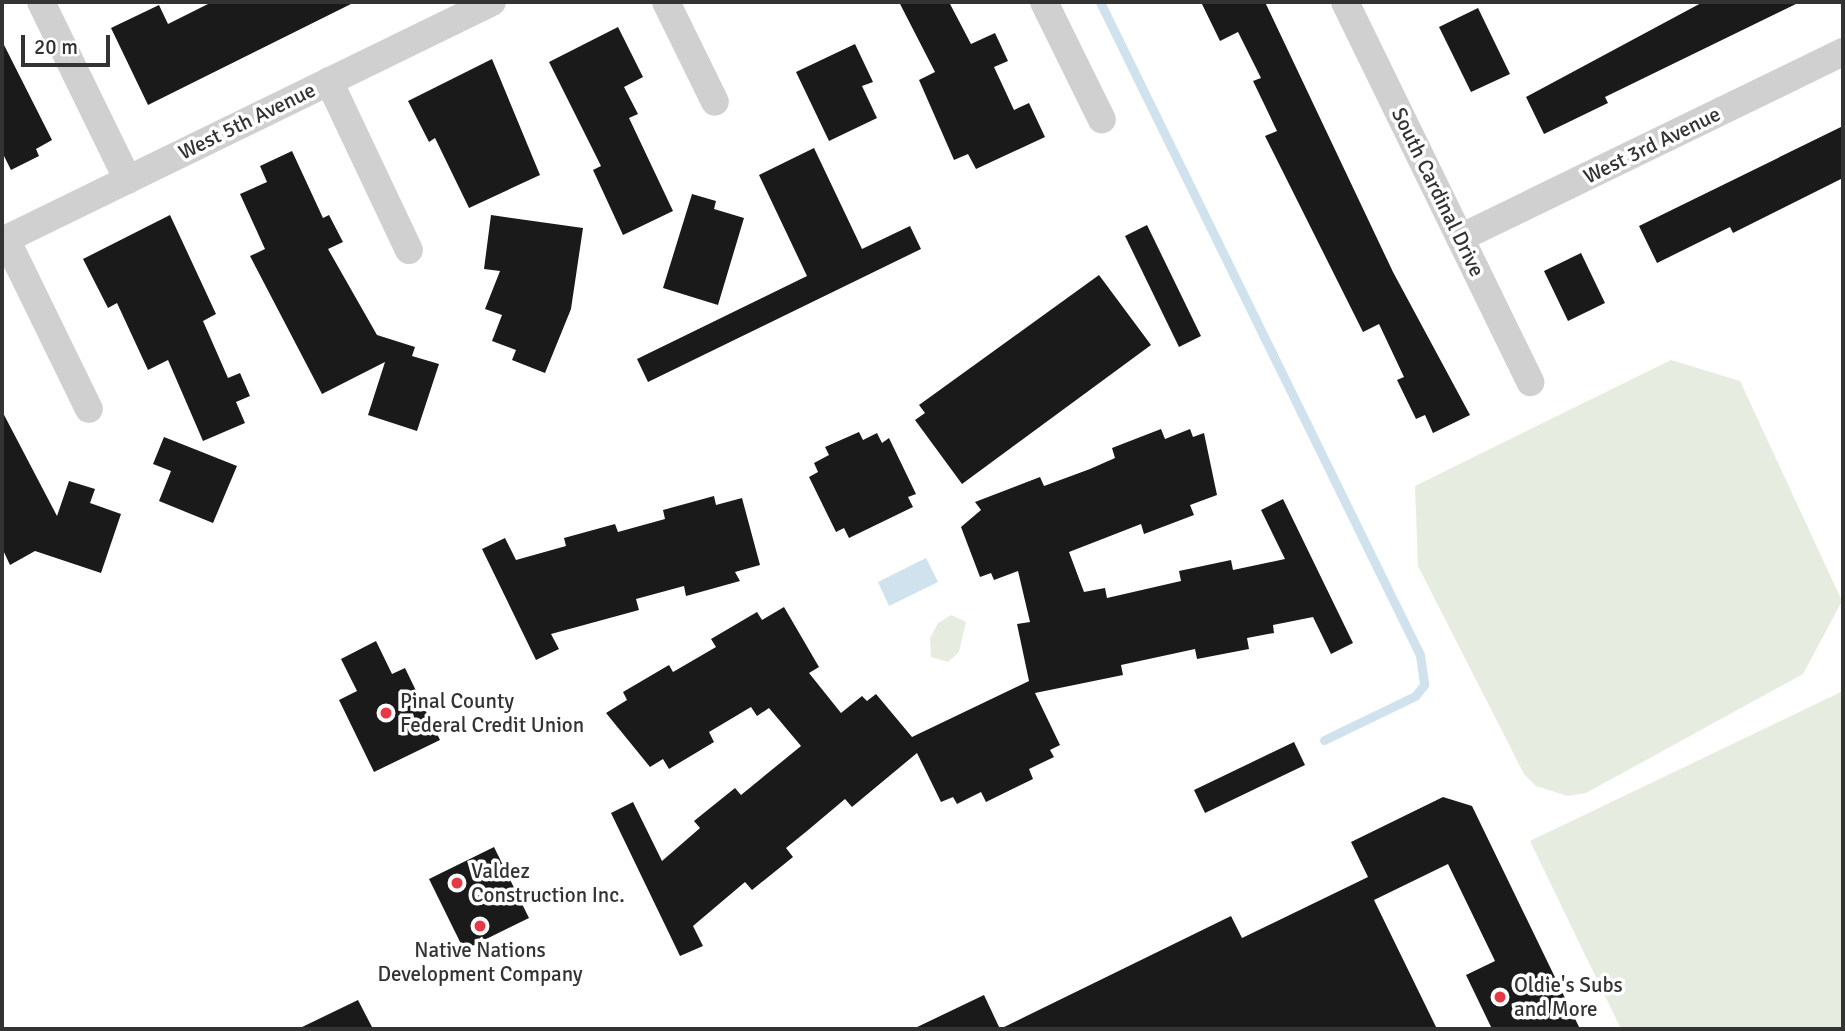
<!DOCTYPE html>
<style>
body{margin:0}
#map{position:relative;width:1845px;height:1031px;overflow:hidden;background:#fff;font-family:Signika,sans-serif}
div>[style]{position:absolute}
.green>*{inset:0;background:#e6ecdf}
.water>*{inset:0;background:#cfe2ee}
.stream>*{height:9px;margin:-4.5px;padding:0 4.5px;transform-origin:4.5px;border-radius:4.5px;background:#cfe2ee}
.building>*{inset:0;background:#1a1a1a}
.minor>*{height:28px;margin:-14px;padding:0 14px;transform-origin:14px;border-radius:14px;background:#d0d0d0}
.dots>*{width:19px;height:19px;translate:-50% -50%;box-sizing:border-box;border:4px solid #fff;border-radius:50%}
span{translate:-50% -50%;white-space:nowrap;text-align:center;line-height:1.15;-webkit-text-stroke:7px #fff;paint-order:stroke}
.street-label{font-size:21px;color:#333}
.poi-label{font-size:21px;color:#333}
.left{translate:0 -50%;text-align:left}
.frame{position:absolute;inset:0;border:4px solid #333;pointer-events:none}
.scale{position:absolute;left:21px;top:35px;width:89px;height:32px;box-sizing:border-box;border:4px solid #333;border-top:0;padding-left:9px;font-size:21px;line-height:24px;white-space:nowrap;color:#333;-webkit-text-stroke:5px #fff;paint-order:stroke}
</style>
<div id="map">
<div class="green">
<i style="clip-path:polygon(1671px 360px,1740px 381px,1842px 601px,1803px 674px,1586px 793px,1568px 796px,1536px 786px,1524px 774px,1418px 566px,1415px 486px)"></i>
<i style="clip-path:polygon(951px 615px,966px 622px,959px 652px,948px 662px,931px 657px,930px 638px,938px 623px)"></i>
<i style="clip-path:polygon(1843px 691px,1843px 1029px,1621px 1029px,1530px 841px)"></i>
</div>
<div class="water">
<i style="clip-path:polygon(926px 558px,938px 582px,889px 606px,878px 582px)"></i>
</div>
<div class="stream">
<i style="left:1100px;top:2px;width:727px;rotate:63.89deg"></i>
<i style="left:1420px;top:655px;width:30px;rotate:82deg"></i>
<i style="left:1424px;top:685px;width:14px;rotate:129deg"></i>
<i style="left:1415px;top:696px;width:101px;rotate:154.2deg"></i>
</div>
<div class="building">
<i style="clip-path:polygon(212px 2px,355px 2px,148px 105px,111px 28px,159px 5px,168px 24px)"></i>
<i style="clip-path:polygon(899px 2px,949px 2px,971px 44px,995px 33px,1008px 61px,994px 67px,1014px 110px,1029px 103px,1045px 137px,976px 169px,968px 154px,954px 160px,919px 80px,935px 72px)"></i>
<i style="clip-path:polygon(1201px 2px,1265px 2px,1393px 272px,1470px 415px,1433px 433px,1425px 415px,1416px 419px,1397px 380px,1404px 377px,1379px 324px,1363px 332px,1265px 136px,1277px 131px,1253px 81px,1261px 78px,1238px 32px,1220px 41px)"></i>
<i style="clip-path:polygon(1703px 2px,1800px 2px,1605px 97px,1608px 103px,1544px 134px,1526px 97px)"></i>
<i style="clip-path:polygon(1478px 8px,1510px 74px,1471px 92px,1439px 27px)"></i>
<i style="clip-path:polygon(618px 27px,643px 77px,624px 87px,638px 114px,629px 118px,673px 211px,623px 235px,593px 170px,601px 166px,549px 62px)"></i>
<i style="clip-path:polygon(2px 41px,52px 140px,36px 149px,39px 156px,11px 170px,2px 152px)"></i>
<i style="clip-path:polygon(855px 44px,873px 82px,862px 86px,877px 118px,829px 141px,796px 72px)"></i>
<i style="clip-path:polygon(492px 59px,540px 175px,469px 208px,435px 138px,429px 142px,408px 101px)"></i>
<i style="clip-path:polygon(1843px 126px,1843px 178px,1733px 233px,1730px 227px,1657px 263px,1639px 226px)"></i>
<i style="clip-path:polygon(814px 148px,862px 249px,910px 226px,921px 249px,648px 382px,637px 359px,807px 276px,759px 175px)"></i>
<i style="clip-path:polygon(292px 151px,323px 218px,329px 215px,343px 242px,328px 249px,377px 335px,415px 347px,412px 356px,439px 364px,417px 431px,368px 415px,385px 362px,322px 394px,250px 256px,265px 249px,240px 194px,267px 182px,260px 166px)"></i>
<i style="clip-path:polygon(692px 194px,716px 201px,714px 209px,744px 218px,718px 305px,663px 288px)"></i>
<i style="clip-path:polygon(170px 215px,216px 314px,203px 321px,228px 378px,240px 373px,250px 396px,236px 402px,245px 423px,203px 441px,168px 360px,148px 370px,117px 303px,108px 308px,83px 259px)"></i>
<i style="clip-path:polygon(491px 215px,583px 228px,571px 309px,545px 373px,512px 360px,516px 350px,492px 341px,502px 315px,485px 309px,500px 271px,484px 269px)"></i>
<i style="clip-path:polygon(1147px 225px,1201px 336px,1179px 347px,1125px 236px)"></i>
<i style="clip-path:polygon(1581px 253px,1605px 303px,1568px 321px,1544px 271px)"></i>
<i style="clip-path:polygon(1099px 275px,1151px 345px,962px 484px,915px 420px,925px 413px,919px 405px)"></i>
<i style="clip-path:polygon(2px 411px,57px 516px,69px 481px,95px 489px,90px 503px,121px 514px,101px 573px,35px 551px,10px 565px,2px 548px)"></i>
<i style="clip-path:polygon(1161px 429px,1165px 439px,1190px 429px,1193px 437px,1204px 433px,1217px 495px,1190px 505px,1194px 515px,1144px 534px,1141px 524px,1069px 552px,1084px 592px,1105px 588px,1107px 598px,1181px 581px,1179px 571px,1231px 560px,1233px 570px,1285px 559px,1261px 510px,1283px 499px,1353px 643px,1331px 654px,1313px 617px,1273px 625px,1274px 633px,1247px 638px,1249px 649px,1197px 659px,1195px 649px,1121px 665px,1123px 675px,1035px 693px,1060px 745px,1050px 750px,1054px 757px,1029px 769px,1033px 779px,986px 802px,981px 792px,957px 804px,953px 797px,941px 802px,917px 753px,852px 807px,845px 799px,807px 831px,786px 848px,793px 857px,752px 890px,745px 882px,693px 926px,703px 946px,680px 956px,611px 813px,633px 802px,662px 861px,700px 828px,694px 821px,735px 788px,741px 795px,801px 746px,769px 708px,757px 716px,751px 707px,709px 732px,714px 742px,669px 769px,663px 759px,650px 767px,606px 713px,627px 700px,623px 692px,669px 665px,673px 672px,716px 647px,711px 639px,757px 612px,762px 620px,784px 607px,819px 667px,809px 673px,841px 713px,862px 696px,867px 701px,876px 694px,912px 737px,1029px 681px,1017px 624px,1030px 622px,1018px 571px,994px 580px,991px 573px,980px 577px,961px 527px,981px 510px,975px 502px,1040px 477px,1044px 486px,1090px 469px,1115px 458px,1112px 448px)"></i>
<i style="clip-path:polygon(859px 432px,863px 440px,877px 433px,882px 443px,889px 438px,916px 494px,908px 497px,913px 507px,849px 538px,844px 528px,836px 532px,809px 477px,818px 472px,814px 463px,829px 455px,825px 447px)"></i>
<i style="clip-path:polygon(164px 437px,237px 466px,213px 523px,159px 501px,171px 471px,153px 464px)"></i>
<i style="clip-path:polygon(714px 496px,716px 505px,742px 498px,760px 565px,735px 572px,740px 581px,686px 596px,684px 586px,636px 599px,639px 610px,551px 634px,559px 649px,536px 660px,482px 549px,505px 538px,516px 560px,566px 546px,564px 538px,615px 524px,618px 532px,665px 519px,663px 510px)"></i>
<i style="clip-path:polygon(376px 641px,392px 674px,405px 668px,440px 740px,374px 772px,339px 700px,357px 691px,341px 659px)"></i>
<i style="clip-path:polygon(1294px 742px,1305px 765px,1205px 813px,1194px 790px)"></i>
<i style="clip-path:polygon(1443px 797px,1472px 806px,1580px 1029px,1492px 1029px,1466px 975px,1495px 961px,1448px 864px,1374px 900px,1437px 1029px,913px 1029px,984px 995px,1000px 1029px,1231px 916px,1242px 938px,1368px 877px,1351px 842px)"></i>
<i style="clip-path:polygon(494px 847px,529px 918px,464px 950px,429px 879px)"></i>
<i style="clip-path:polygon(358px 1000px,373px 1029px,298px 1029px)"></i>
</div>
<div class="minor">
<i style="left:41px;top:2px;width:198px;rotate:64deg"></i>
<i style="left:666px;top:2px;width:111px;rotate:63.9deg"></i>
<i style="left:1044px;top:2px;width:131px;rotate:63.8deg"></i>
<i style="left:1345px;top:2px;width:423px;rotate:64deg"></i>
<i style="left:329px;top:81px;width:187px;rotate:64.7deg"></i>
<i style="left:1460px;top:238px;width:426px;rotate:-25.9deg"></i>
<i style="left:6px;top:239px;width:189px;rotate:64deg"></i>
<i style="left:2px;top:241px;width:545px;rotate:-26deg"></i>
</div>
<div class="dots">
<i style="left:386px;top:713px;background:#e63946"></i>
<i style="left:457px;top:883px;background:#e63946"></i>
<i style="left:480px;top:926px;background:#e63946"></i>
<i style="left:1500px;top:997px;background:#e63946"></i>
</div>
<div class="street-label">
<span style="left:247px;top:121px;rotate:-26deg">West 5th Avenue</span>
<span style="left:1652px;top:145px;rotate:-26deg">West 3rd Avenue</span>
<span style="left:1438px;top:192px;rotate:64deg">South Cardinal Drive</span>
</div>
<div class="poi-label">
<span class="left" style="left:400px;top:713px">Pinal County<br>Federal Credit Union</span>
<span class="left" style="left:471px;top:883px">Valdez<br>Construction Inc.</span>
<span style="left:480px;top:962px">Native Nations<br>Development Company</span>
<span class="left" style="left:1514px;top:997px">Oldie's Subs<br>and More</span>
</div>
<div class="frame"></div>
<div class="scale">20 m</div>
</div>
